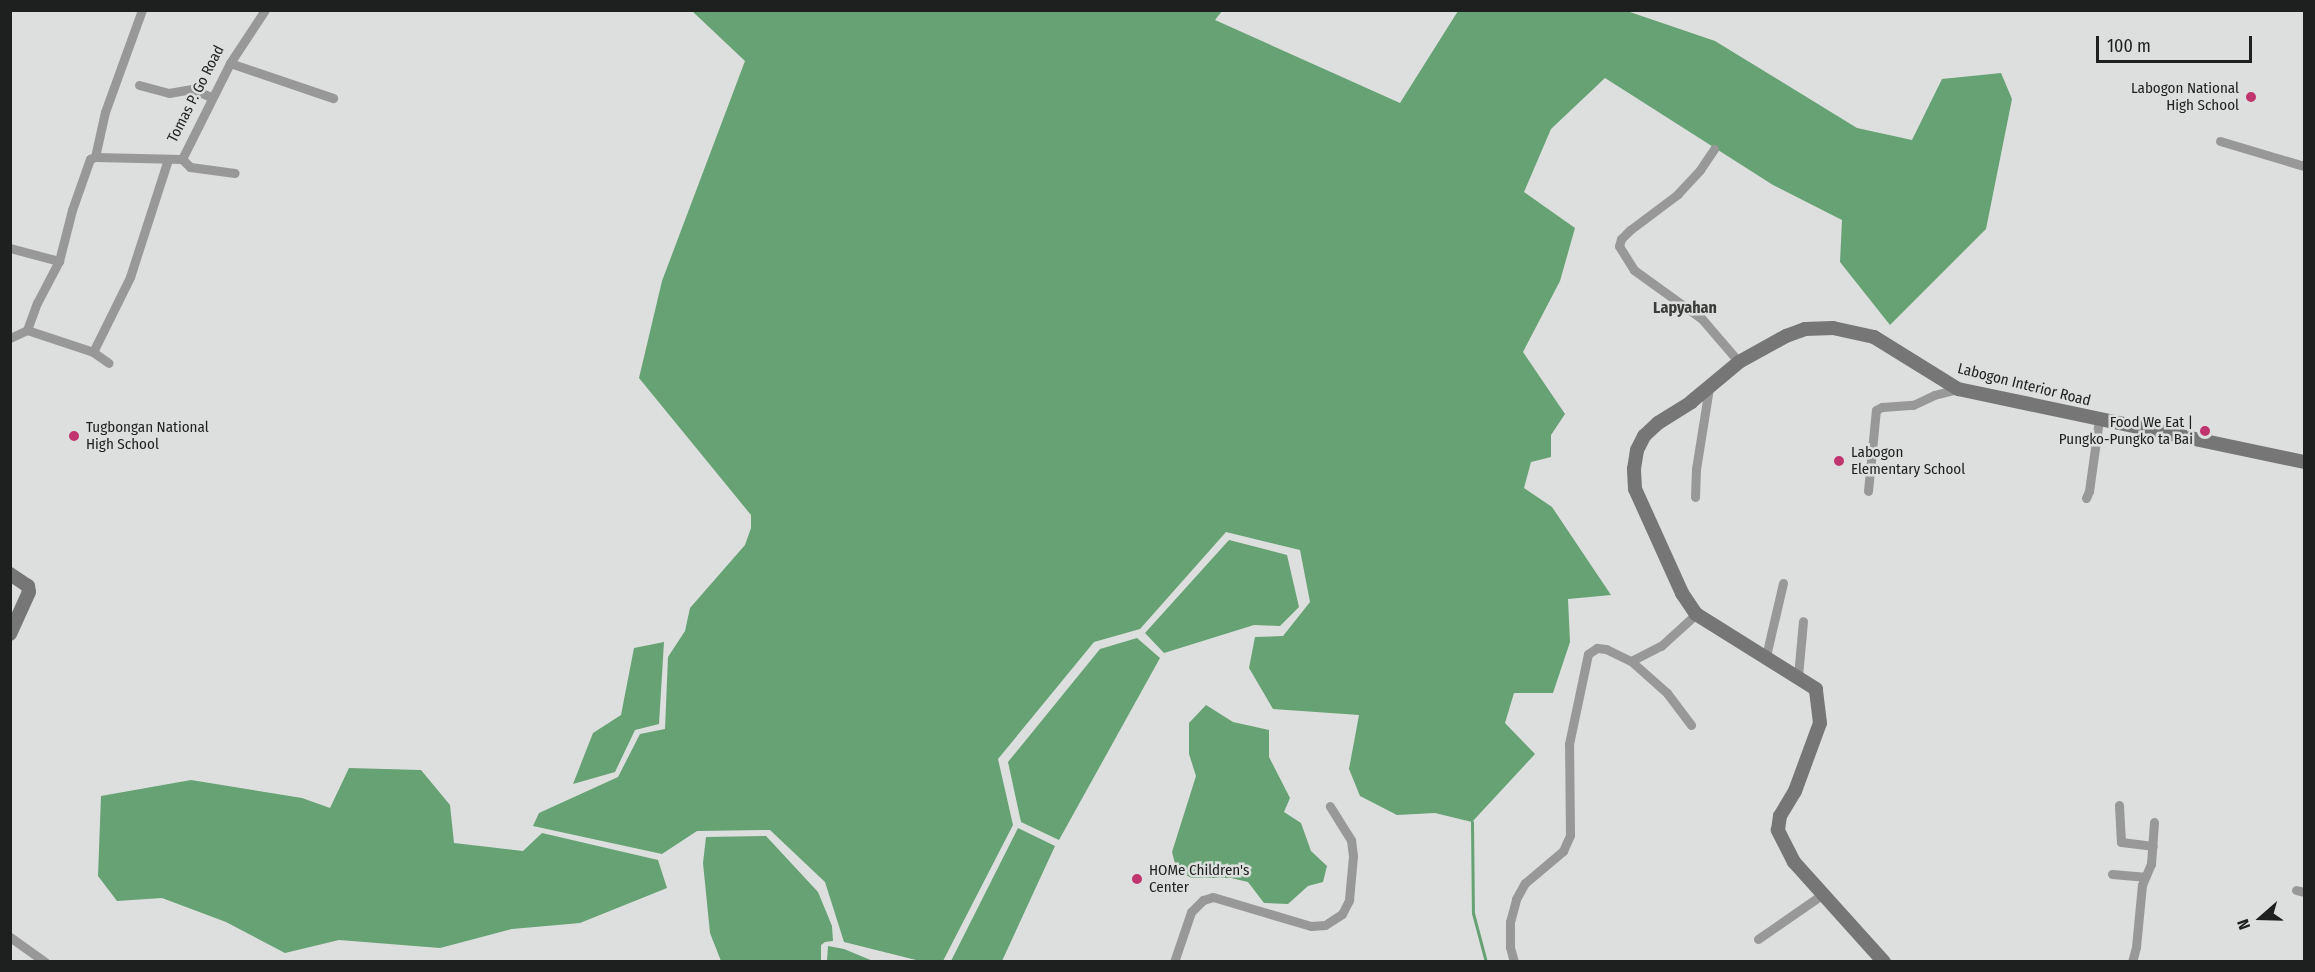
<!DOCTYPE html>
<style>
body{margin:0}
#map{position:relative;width:2315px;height:972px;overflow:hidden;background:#dcdfdd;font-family:"Fira Sans Condensed",sans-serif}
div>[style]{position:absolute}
.water>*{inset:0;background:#66a274}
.stream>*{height:3px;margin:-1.5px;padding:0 1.5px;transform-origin:1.5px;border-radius:1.5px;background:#66a274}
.street>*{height:9px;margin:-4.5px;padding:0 4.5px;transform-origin:4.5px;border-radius:4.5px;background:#979897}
.secondary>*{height:14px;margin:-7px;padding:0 7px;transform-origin:7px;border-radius:7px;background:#757675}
.dots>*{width:16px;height:16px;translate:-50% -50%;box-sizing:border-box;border:3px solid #dcdfdd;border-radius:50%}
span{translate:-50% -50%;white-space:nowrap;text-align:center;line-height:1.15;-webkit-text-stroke:5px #dcdfdd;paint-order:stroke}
.poi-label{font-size:15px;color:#1e1f1f}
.right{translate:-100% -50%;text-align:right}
.left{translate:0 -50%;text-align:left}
.street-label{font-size:15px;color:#1e1f1f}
.neighbourhood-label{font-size:16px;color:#3a3c3a;font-weight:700}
.frame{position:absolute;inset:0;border:12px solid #1e1f1f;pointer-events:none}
.north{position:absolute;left:2231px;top:888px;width:60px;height:60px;-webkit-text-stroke:4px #dcdfdd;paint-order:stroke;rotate:250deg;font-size:16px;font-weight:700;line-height:24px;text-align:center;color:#1e1f1f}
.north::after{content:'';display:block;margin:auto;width:21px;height:27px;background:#1e1f1f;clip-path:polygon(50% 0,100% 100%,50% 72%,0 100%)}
.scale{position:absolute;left:2096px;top:36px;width:156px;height:27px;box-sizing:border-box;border:3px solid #1e1f1f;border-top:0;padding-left:8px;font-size:18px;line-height:21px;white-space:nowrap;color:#1e1f1f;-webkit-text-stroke:4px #dcdfdd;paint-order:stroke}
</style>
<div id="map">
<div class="water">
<i style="clip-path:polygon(692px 11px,1222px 11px,1215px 20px,1400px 103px,1458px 11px,1627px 11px,1715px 41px,1857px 128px,1912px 140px,1942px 79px,2001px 73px,2012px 99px,1986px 229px,1890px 325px,1840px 262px,1842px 220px,1773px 185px,1605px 78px,1551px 129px,1524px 192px,1575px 228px,1560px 281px,1523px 352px,1565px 414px,1551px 435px,1551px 457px,1531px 462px,1524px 488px,1552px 507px,1611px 595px,1568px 599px,1570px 642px,1553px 693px,1514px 693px,1505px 723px,1535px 754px,1472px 822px,1435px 813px,1397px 815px,1360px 796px,1349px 769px,1359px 715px,1273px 709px,1249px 668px,1255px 637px,1283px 636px,1310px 602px,1300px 550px,1226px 532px,1140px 629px,1094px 642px,998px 759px,1013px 825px,943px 961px,920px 961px,844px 942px,825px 882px,770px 830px,697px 831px,662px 854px,533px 826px,539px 813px,618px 777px,640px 734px,665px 729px,668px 657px,685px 631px,690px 608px,745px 545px,751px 528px,751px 515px,639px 378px,662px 281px,745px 61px)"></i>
<i style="clip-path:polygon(1229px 540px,1287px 555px,1299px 607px,1280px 626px,1254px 625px,1164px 653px,1145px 633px)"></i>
<i style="clip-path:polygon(1137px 638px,1160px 658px,1059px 840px,1021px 822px,1008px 762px,1100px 649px)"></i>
<i style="clip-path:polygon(664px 642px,659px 724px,635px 730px,615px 772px,573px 784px,593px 733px,621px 715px,634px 648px)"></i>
<i style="clip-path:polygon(1206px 705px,1233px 722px,1269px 730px,1269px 757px,1290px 798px,1284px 812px,1301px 823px,1311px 851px,1327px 866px,1323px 882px,1308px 886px,1288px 904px,1264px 903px,1248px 882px,1231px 878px,1192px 878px,1177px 871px,1172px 852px,1196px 776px,1189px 754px,1189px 723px)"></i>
<i style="clip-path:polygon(349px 768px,421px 770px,450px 805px,454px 843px,523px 851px,542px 833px,658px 860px,667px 888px,580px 923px,512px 929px,440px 948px,339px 940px,285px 953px,226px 922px,162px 898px,117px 901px,98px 876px,101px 796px,191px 780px,302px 798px,330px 808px)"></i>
<i style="clip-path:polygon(1018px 828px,1055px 846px,1002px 961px,951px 961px)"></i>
<i style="clip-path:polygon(766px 836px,818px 892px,832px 926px,833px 941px,825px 942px,821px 945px,821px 961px,721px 961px,710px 933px,703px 863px,706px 837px)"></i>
<i style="clip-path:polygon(828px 946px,844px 949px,873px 961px,827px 961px)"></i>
</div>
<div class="stream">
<i style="left:1472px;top:822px;width:91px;rotate:89.4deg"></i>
<i style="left:1473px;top:913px;width:51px;rotate:75.1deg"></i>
</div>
<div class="street">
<i style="left:230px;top:63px;width:109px;rotate:18.8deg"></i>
<i style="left:139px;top:85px;width:31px;rotate:15deg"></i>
<i style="left:169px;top:93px;width:23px;rotate:-10deg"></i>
<i style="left:192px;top:89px;width:21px;rotate:23deg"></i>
<i style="left:2220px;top:141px;width:88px;rotate:16.6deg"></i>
<i style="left:1714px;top:149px;width:25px;rotate:124deg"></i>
<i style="left:1700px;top:170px;width:33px;rotate:133deg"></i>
<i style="left:1678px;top:194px;width:60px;rotate:143.1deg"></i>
<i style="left:1630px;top:230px;width:13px;rotate:135deg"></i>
<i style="left:1621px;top:239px;width:7px;rotate:106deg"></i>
<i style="left:1619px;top:246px;width:28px;rotate:58deg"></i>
<i style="left:1634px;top:270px;width:84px;rotate:35.8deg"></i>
<i style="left:1702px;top:319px;width:57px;rotate:49.3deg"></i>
<i style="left:95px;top:157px;width:46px;rotate:-77.5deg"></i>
<i style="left:105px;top:112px;width:109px;rotate:-70.1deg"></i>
<i style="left:182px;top:159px;width:107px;rotate:-63.4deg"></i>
<i style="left:230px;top:63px;width:64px;rotate:-56.6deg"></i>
<i style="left:182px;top:159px;width:11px;rotate:45deg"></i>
<i style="left:190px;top:167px;width:45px;rotate:7.6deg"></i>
<i style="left:10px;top:248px;width:51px;rotate:14.9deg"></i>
<i style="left:27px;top:330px;width:70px;rotate:18.4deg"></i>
<i style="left:93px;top:352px;width:19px;rotate:35deg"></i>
<i style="left:10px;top:338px;width:19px;rotate:-25deg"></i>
<i style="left:27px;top:330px;width:29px;rotate:-70deg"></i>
<i style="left:37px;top:303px;width:47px;rotate:-62.4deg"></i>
<i style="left:59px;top:261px;width:53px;rotate:-75.7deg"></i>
<i style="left:72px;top:210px;width:54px;rotate:-70.6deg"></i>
<i style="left:90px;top:159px;width:5px;rotate:-22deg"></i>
<i style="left:95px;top:157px;width:87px;rotate:1.3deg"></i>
<i style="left:93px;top:352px;width:84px;rotate:-63.7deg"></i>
<i style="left:130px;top:277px;width:124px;rotate:-72.1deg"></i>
<i style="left:1868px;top:491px;width:81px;rotate:-84.4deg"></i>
<i style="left:1876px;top:410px;width:7px;rotate:-27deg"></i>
<i style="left:1882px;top:407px;width:31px;rotate:-4deg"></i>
<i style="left:1913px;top:405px;width:23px;rotate:-25deg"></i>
<i style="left:1934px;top:395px;width:25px;rotate:-14deg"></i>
<i style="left:1695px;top:497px;width:28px;rotate:-88deg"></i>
<i style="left:1696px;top:469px;width:82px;rotate:-80.9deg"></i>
<i style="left:2086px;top:498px;width:8px;rotate:-67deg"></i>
<i style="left:2089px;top:491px;width:72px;rotate:-82deg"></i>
<i style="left:1766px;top:656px;width:75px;rotate:-76.9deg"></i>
<i style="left:1631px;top:661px;width:48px;rotate:41.6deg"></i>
<i style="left:1667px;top:693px;width:40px;rotate:53deg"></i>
<i style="left:1798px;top:676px;width:55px;rotate:-84.8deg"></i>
<i style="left:2119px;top:805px;width:37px;rotate:87deg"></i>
<i style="left:2121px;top:842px;width:32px;rotate:7deg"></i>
<i style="left:2112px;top:874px;width:32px;rotate:5deg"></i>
<i style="left:2296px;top:890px;width:8px;rotate:14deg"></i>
<i style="left:10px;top:937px;width:43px;rotate:35.5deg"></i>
<i style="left:1758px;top:939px;width:79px;rotate:-34.7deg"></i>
<i style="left:1174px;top:962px;width:53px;rotate:-71.2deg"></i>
<i style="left:1191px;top:912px;width:17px;rotate:-45deg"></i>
<i style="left:1203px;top:900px;width:10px;rotate:-17deg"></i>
<i style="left:1213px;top:897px;width:102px;rotate:16.5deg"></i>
<i style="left:1311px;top:926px;width:14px;rotate:-4deg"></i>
<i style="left:1325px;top:925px;width:20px;rotate:-33deg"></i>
<i style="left:1342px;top:914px;width:16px;rotate:-63deg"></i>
<i style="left:1349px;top:900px;width:44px;rotate:-84.8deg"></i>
<i style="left:1353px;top:856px;width:16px;rotate:-97deg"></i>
<i style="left:1351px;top:840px;width:40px;rotate:-122deg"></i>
<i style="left:1514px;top:962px;width:16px;rotate:-105deg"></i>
<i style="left:1510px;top:947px;width:25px;rotate:-90deg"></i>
<i style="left:1510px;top:922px;width:24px;rotate:-75deg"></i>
<i style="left:1516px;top:899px;width:18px;rotate:-61deg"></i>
<i style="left:1525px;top:883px;width:50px;rotate:-40.1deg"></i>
<i style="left:1563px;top:851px;width:17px;rotate:-66deg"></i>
<i style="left:1570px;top:835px;width:91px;rotate:-90.6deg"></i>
<i style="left:1569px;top:744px;width:92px;rotate:-78.1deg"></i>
<i style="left:1588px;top:654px;width:11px;rotate:-34deg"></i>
<i style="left:1597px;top:648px;width:9px;rotate:6deg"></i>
<i style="left:1606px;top:649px;width:28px;rotate:26deg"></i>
<i style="left:1631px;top:661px;width:34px;rotate:-27deg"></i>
<i style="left:1661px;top:646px;width:47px;rotate:-42.4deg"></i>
<i style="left:2132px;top:962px;width:16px;rotate:-75deg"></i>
<i style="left:2136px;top:947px;width:62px;rotate:-84.5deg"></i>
<i style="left:2142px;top:885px;width:23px;rotate:-67deg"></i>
<i style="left:2151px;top:864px;width:42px;rotate:-85.9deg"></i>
</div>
<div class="secondary">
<i style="left:10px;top:574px;width:22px;rotate:34deg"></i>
<i style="left:28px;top:586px;width:6px;rotate:81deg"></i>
<i style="left:29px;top:592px;width:46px;rotate:114.3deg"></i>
<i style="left:1884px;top:962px;width:135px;rotate:-132deg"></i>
<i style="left:1794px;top:862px;width:36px;rotate:-117deg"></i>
<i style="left:1778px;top:830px;width:14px;rotate:-82deg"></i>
<i style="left:1780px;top:816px;width:29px;rotate:-59deg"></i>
<i style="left:1795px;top:791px;width:72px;rotate:-69.8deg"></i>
<i style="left:1820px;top:723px;width:34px;rotate:-97deg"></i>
<i style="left:1816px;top:689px;width:142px;rotate:-148deg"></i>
<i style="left:1696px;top:614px;width:25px;rotate:-124deg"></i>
<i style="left:1682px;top:593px;width:114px;rotate:-114.3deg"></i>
<i style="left:1635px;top:489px;width:20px;rotate:-93deg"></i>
<i style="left:1634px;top:469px;width:19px;rotate:-81deg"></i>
<i style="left:1637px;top:450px;width:16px;rotate:-63deg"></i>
<i style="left:1644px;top:436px;width:19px;rotate:-43deg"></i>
<i style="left:1658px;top:423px;width:39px;rotate:-32deg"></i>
<i style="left:1691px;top:402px;width:62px;rotate:-39.8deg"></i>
<i style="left:1739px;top:362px;width:54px;rotate:-29deg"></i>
<i style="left:1786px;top:336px;width:20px;rotate:-20deg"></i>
<i style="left:1805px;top:329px;width:28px;rotate:-2deg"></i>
<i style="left:1833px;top:328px;width:42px;rotate:12.4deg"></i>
<i style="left:1874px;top:337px;width:99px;rotate:31.8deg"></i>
<i style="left:1958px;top:389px;width:354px;rotate:11.9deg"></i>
</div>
<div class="dots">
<i style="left:2251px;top:97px;background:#c0356d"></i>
<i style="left:2205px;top:431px;background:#c0356d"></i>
<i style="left:74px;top:436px;background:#c0356d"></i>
<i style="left:1839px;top:461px;background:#c0356d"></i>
<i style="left:1137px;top:879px;background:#c0356d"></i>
</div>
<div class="poi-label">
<span class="right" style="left:2239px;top:97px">Labogon National<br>High School</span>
<span class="right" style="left:2193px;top:431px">Food We Eat |<br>Pungko-Pungko ta Bai</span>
<span class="left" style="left:86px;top:436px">Tugbongan National<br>High School</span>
<span class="left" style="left:1851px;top:461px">Labogon<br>Elementary School</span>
<span class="left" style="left:1149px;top:879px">HOMe Children's<br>Center</span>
</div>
<div class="street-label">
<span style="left:196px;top:94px;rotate:-63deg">Tomas P. Go Road</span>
<span style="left:2024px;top:385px;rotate:14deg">Labogon Interior Road</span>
</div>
<div class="neighbourhood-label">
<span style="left:1685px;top:308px">Lapyahan</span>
</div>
<div class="frame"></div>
<div class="north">N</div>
<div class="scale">100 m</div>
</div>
